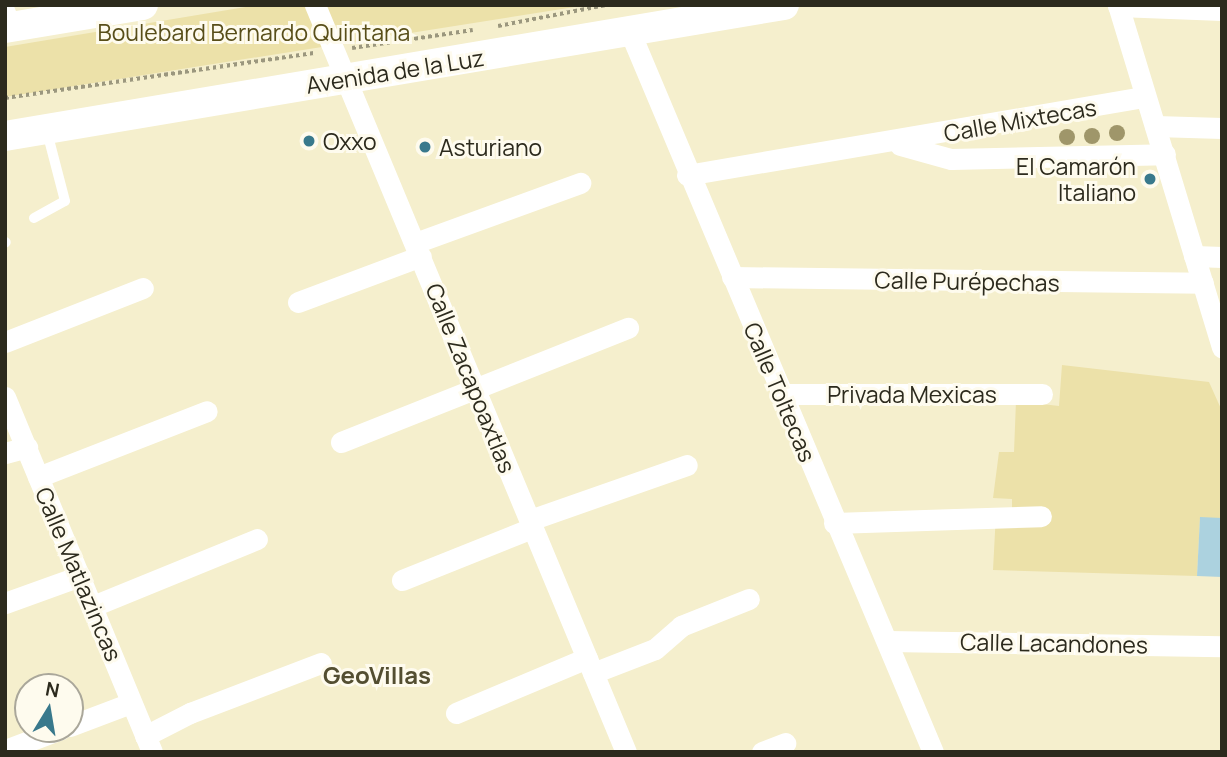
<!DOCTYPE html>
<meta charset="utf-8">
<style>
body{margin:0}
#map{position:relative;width:1227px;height:757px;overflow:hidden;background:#f5efcd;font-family:Manrope,sans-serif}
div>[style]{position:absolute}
.green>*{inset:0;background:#ece1a9}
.building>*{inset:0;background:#acd2df}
.path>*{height:3.5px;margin-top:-1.75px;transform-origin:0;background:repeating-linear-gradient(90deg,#9b977e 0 3.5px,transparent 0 7px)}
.service>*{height:10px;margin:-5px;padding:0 5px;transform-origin:5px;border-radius:5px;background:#fff}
.minor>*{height:21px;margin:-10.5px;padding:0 10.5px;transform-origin:10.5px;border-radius:10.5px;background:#fff}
.secondary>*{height:30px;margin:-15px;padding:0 15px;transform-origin:15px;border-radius:15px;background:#fff}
.trees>*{width:16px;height:16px;margin:-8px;border-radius:50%;background:#9f966a}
.dots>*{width:19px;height:19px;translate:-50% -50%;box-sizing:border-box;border:4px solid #fefbee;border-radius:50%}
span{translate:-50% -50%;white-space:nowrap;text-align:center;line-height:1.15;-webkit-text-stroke:6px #fefbee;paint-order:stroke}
.park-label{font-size:23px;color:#584e19}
.street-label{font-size:23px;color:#2c2a1d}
.poi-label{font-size:23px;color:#2c2a1d}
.left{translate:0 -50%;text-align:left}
.right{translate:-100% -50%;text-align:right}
.neighbourhood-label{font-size:24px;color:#534e31;font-weight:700}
.frame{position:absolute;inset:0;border:7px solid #2c2a1d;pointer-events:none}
.north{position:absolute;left:14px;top:673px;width:70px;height:70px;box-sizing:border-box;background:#fefbee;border:2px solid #aaa79a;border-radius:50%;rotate:11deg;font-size:19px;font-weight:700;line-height:28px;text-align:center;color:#2c2a1d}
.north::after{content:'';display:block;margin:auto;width:24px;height:32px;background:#39798c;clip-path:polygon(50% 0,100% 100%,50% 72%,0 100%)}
</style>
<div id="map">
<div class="green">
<i style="clip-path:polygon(257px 5px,587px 5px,5px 97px,5px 47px)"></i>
<i style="clip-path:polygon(1062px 365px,1209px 382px,1222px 411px,1222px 518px,1200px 518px,1197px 576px,993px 570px,996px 513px,1012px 514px,1012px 499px,993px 498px,999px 452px,1014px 452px,1016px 401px,1059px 406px)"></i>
</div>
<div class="building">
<i style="clip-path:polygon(1200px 517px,1222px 518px,1222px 577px,1197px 576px)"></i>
</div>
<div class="path">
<i style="left:498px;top:26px;width:110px;rotate:-11deg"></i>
<i style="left:352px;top:48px;width:122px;rotate:-8.5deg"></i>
<i style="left:5px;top:98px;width:312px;rotate:-8.3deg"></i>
</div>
<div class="service">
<i style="left:8px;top:5px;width:21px;rotate:67deg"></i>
<i style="left:34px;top:218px;width:35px;rotate:-29deg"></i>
<i style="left:65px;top:201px;width:71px;rotate:-104.6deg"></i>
<i style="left:5px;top:243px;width:1px;rotate:-45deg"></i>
</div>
<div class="minor">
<i style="left:315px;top:5px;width:809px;rotate:67.4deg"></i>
<i style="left:1118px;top:5px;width:358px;rotate:73.1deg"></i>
<i style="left:1118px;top:6px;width:104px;rotate:2.2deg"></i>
<i style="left:630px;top:32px;width:781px;rotate:67.18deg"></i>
<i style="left:1155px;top:126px;width:67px;rotate:1.7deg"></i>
<i style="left:900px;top:145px;width:53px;rotate:15.4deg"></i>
<i style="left:951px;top:159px;width:214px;rotate:-1.3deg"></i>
<i style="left:687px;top:175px;width:465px;rotate:-9.7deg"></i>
<i style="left:415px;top:243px;width:176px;rotate:-20deg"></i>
<i style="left:1194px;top:256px;width:28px;rotate:2deg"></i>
<i style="left:732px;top:277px;width:471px;rotate:0.7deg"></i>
<i style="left:298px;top:302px;width:131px;rotate:-20.5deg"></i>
<i style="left:5px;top:342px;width:148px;rotate:-21.4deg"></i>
<i style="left:783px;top:394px;width:259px"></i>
<i style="left:5px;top:397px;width:384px;rotate:67.5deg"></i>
<i style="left:341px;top:442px;width:309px;rotate:-21.7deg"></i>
<i style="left:5px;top:453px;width:23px;rotate:-15deg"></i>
<i style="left:38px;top:477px;width:181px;rotate:-21.3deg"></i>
<i style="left:530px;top:520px;width:166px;rotate:-19.3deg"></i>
<i style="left:834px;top:523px;width:207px;rotate:-1.9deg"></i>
<i style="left:402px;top:580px;width:140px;rotate:-21.8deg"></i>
<i style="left:5px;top:603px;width:80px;rotate:-19.8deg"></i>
<i style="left:93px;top:606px;width:177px;rotate:-22.2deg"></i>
<i style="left:887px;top:641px;width:335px;rotate:0.9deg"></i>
<i style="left:593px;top:673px;width:66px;rotate:-21.2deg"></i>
<i style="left:655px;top:649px;width:35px;rotate:-41deg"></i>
<i style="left:681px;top:626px;width:73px;rotate:-21.7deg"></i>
<i style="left:456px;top:713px;width:142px;rotate:-22.8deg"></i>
<i style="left:70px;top:726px;width:65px;rotate:-20.7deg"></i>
<i style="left:145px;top:736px;width:51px;rotate:-27.1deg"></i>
<i style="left:190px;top:713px;width:140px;rotate:-20.9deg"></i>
<i style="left:5px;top:750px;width:60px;rotate:-20.6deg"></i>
<i style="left:762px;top:752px;width:25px;rotate:-21deg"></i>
</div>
<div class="secondary">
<i style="left:5px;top:28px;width:140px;rotate:-9.5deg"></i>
<i style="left:5px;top:136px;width:790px;rotate:-9.55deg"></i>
</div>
<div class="trees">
<i style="left:1117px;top:133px"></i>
<i style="left:1092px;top:136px"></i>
<i style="left:1067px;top:137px"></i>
</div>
<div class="dots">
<i style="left:309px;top:141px;background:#39798c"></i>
<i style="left:425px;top:147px;background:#39798c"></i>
<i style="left:1150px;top:179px;background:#39798c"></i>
</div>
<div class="park-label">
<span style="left:254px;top:32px">Boulebard Bernardo Quintana</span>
</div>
<div class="street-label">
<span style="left:395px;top:71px;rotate:-9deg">Avenida de la Luz</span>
<span style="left:1020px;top:120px;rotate:-10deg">Calle Mixtecas</span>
<span style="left:967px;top:281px;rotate:1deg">Calle Purépechas</span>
<span style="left:471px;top:378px;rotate:68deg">Calle Zacapoaxtlas</span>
<span style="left:780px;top:392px;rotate:67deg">Calle Toltecas</span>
<span style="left:912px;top:394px">Privada Mexicas</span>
<span style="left:79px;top:574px;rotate:67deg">Calle Matlazincas</span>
<span style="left:1054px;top:643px;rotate:1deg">Calle Lacandones</span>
</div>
<div class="poi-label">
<span class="left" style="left:323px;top:141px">Oxxo</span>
<span class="left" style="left:439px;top:147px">Asturiano</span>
<span class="right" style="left:1136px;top:179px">El Camarón<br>Italiano</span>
</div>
<div class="neighbourhood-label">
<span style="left:377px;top:675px">GeoVillas</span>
</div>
<div class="frame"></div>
<div class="north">N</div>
</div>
